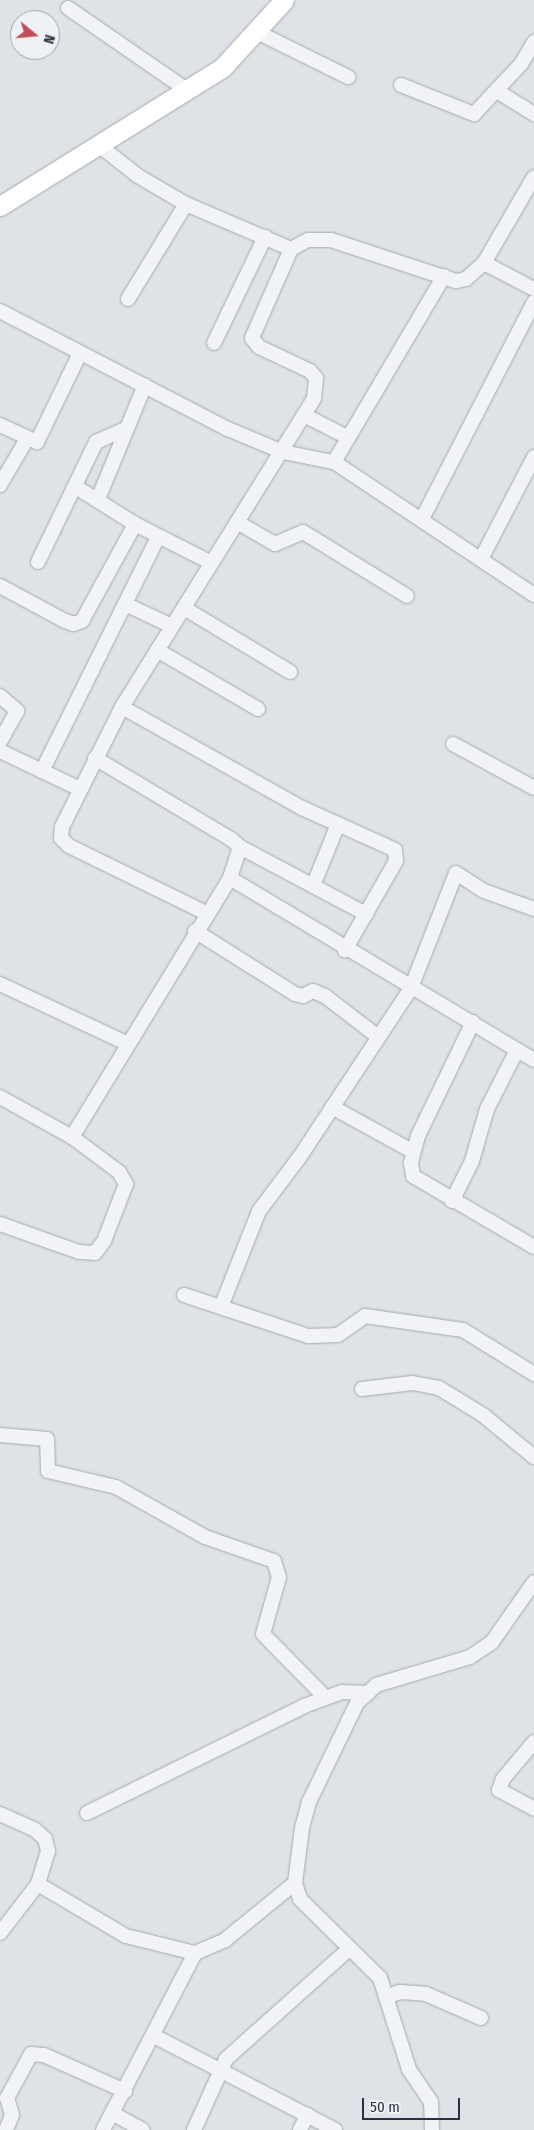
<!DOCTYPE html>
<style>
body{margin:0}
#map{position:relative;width:534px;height:2130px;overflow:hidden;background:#dfe2e7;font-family:"Fira Sans Condensed",sans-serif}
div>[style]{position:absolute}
.roads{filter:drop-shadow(0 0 1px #a5a9b1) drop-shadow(0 0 1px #a5a9b1)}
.street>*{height:14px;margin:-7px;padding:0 7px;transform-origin:7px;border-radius:7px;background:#f1f3f6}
.secondary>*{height:19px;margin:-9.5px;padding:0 9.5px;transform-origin:9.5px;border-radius:9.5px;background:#fff}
span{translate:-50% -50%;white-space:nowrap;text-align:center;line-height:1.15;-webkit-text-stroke:4px #eef1f5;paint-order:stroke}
.north{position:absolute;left:10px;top:10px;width:50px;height:50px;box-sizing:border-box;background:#eef1f5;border:1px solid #9fa4ac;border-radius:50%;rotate:107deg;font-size:14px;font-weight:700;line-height:20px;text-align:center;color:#29303e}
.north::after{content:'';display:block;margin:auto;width:18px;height:22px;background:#c64b59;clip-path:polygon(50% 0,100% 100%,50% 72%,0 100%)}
.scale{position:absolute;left:362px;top:2098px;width:98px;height:22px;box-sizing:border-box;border:2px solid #29303e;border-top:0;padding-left:6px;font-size:15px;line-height:18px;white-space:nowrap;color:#29303e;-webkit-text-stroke:4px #eef1f5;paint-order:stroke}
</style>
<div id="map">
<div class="roads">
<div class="street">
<i style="left:68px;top:8px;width:145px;rotate:34.6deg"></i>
<i style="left:257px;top:32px;width:102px;rotate:26.3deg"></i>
<i style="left:401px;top:85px;width:79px;rotate:21.7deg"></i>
<i style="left:474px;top:114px;width:69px;rotate:-46.8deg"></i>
<i style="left:521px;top:64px;width:26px;rotate:-59deg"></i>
<i style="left:497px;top:91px;width:44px;rotate:31.9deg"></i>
<i style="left:100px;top:146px;width:48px;rotate:38.3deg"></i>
<i style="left:138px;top:176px;width:56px;rotate:30.3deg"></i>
<i style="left:186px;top:204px;width:114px;rotate:23.2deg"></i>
<i style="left:484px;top:263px;width:56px;rotate:27.5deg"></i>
<i style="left:128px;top:299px;width:111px;rotate:-58.6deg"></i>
<i style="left:0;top:311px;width:257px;rotate:27.4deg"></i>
<i style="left:228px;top:429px;width:60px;rotate:22.7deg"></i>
<i style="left:283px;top:452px;width:52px;rotate:11.1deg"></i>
<i style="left:334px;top:462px;width:240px;rotate:33.6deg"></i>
<i style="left:214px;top:343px;width:118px;rotate:-64.3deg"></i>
<i style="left:304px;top:415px;width:48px;rotate:27.1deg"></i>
<i style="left:0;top:425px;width:41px;rotate:24.7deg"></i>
<i style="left:37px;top:442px;width:99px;rotate:-64.2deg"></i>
<i style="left:334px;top:462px;width:216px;rotate:-59.4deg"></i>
<i style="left:0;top:485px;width:53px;rotate:-59.6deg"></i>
<i style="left:76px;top:487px;width:70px;rotate:32.1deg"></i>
<i style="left:135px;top:524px;width:86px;rotate:26.9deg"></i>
<i style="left:98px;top:499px;width:123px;rotate:-67.6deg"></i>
<i style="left:423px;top:517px;width:242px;rotate:-62.7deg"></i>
<i style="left:237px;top:522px;width:44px;rotate:30.1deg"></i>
<i style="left:275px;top:544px;width:30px;rotate:-23deg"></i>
<i style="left:303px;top:532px;width:122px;rotate:31.6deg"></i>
<i style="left:481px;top:559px;width:115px;rotate:-62.5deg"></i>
<i style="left:38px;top:562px;width:133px;rotate:-64.2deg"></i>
<i style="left:96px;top:442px;width:30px;rotate:-24deg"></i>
<i style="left:0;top:586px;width:74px;rotate:28.3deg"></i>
<i style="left:65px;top:621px;width:9px;rotate:18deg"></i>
<i style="left:74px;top:624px;width:9px;rotate:-21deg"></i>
<i style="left:82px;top:621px;width:111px;rotate:-61.3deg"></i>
<i style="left:125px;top:604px;width:52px;rotate:25.1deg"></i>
<i style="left:184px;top:608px;width:124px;rotate:31.1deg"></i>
<i style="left:157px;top:650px;width:117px;rotate:30.3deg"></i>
<i style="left:0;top:696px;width:23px;rotate:41deg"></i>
<i style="left:17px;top:711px;width:35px;rotate:119deg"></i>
<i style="left:122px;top:707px;width:206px;rotate:29.3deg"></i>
<i style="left:302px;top:808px;width:102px;rotate:24.3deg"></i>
<i style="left:395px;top:850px;width:11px;rotate:85deg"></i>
<i style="left:396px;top:861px;width:103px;rotate:119.8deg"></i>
<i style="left:453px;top:744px;width:92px;rotate:28.5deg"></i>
<i style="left:0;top:751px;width:89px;rotate:25.4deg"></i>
<i style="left:95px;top:758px;width:158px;rotate:30.8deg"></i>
<i style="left:231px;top:839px;width:12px;rotate:42deg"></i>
<i style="left:240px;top:847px;width:33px;rotate:108deg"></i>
<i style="left:42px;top:771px;width:261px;rotate:-63.6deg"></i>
<i style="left:240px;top:847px;width:143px;rotate:28deg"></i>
<i style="left:313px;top:886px;width:67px;rotate:-68deg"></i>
<i style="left:206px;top:913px;width:153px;rotate:-153.9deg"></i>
<i style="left:69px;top:846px;width:11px;rotate:-135deg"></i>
<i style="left:61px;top:838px;width:11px;rotate:-85deg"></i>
<i style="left:62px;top:827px;width:134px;rotate:-63.4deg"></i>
<i style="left:122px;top:707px;width:364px;rotate:-58.1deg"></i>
<i style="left:314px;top:398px;width:20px;rotate:-84deg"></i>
<i style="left:316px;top:378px;width:9px;rotate:-131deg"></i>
<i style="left:310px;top:371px;width:56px;rotate:-154.8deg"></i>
<i style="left:259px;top:347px;width:11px;rotate:-128deg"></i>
<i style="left:252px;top:338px;width:97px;rotate:-66.3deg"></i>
<i style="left:291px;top:249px;width:19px;rotate:-28deg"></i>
<i style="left:308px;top:240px;width:23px"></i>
<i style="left:331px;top:240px;width:132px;rotate:18.2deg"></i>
<i style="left:456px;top:281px;width:10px;rotate:-11deg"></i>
<i style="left:466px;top:279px;width:24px;rotate:-42deg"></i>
<i style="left:484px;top:263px;width:99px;rotate:-59.8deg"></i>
<i style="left:195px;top:931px;width:118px;rotate:32.2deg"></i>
<i style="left:295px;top:994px;width:8px;rotate:14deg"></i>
<i style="left:303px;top:996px;width:11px;rotate:-27deg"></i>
<i style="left:313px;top:991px;width:13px;rotate:23deg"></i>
<i style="left:325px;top:996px;width:66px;rotate:37.6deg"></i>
<i style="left:0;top:984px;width:139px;rotate:25.1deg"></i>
<i style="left:473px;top:1022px;width:127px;rotate:115.8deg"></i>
<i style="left:418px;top:1136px;width:28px;rotate:105deg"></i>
<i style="left:411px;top:1163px;width:13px;rotate:81deg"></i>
<i style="left:413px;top:1176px;width:140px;rotate:30.4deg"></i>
<i style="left:0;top:1097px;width:82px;rotate:29.1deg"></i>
<i style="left:72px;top:1137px;width:59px;rotate:36.7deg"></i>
<i style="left:119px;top:1172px;width:14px;rotate:60deg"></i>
<i style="left:126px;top:1184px;width:61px;rotate:111.1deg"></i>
<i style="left:104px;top:1241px;width:15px;rotate:127deg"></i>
<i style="left:95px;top:1253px;width:16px;rotate:-176deg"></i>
<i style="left:79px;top:1252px;width:84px;rotate:-160.5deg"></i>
<i style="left:332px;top:1107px;width:91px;rotate:28.8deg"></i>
<i style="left:72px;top:1137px;width:303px;rotate:-58.6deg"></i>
<i style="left:230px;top:878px;width:354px;rotate:30.9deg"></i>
<i style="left:452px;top:1201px;width:45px;rotate:-63.4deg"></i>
<i style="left:472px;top:1161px;width:54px;rotate:-73.9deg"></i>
<i style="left:487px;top:1109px;width:66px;rotate:-63deg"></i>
<i style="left:184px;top:1295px;width:131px;rotate:18.3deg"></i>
<i style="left:308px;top:1336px;width:30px;rotate:-2deg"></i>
<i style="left:338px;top:1335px;width:33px;rotate:-35deg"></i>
<i style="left:365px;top:1316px;width:99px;rotate:8.1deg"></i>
<i style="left:463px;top:1330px;width:84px;rotate:31.8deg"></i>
<i style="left:221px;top:1307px;width:103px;rotate:-68.4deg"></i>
<i style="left:259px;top:1211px;width:66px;rotate:-53deg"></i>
<i style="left:299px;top:1158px;width:204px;rotate:-56.6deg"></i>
<i style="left:411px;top:988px;width:123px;rotate:-68.6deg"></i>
<i style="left:456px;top:873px;width:33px;rotate:33deg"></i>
<i style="left:484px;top:891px;width:53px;rotate:19.8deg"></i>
<i style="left:362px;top:1389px;width:51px;rotate:-6.7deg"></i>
<i style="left:413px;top:1383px;width:26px;rotate:11deg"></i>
<i style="left:439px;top:1388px;width:52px;rotate:31.5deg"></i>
<i style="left:483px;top:1415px;width:66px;rotate:39.5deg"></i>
<i style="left:0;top:1435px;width:47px;rotate:4.9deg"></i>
<i style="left:47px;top:1439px;width:32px;rotate:88deg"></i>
<i style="left:48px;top:1471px;width:70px;rotate:13.2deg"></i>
<i style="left:116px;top:1487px;width:102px;rotate:29.3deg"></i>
<i style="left:205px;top:1537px;width:73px;rotate:19.2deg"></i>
<i style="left:274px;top:1561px;width:17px;rotate:73deg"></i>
<i style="left:279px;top:1577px;width:59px;rotate:105.7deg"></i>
<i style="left:263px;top:1634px;width:88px;rotate:45.5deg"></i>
<i style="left:534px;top:1742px;width:48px;rotate:130deg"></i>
<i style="left:503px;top:1779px;width:12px;rotate:110deg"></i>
<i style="left:499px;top:1790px;width:40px;rotate:28deg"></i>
<i style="left:87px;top:1813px;width:242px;rotate:-26.2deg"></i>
<i style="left:304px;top:1706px;width:40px;rotate:-20.2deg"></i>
<i style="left:342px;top:1692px;width:26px;rotate:2deg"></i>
<i style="left:0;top:1814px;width:37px;rotate:24deg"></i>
<i style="left:34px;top:1829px;width:15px;rotate:42deg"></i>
<i style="left:45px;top:1839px;width:12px;rotate:76deg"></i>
<i style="left:48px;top:1851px;width:34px;rotate:107deg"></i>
<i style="left:38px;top:1884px;width:62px;rotate:127.8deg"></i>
<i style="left:38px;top:1884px;width:102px;rotate:30.6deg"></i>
<i style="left:126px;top:1936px;width:71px;rotate:13.8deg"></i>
<i style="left:195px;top:1953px;width:33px;rotate:-23deg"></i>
<i style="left:225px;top:1940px;width:90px;rotate:-39.2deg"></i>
<i style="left:388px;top:1996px;width:13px;rotate:-18deg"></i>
<i style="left:400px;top:1992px;width:26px;rotate:4deg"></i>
<i style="left:426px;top:1994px;width:60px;rotate:23.6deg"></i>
<i style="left:154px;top:2036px;width:204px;rotate:27.4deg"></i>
<i style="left:112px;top:2113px;width:35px;rotate:29deg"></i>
<i style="left:6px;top:2130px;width:16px;rotate:-68deg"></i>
<i style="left:12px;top:2115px;width:18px;rotate:-106deg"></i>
<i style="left:7px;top:2098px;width:50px;rotate:-61.4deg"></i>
<i style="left:31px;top:2054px;width:13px;rotate:4deg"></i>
<i style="left:44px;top:2055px;width:89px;rotate:24deg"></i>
<i style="left:103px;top:2130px;width:199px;rotate:-62.5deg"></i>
<i style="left:194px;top:2130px;width:78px;rotate:-65.7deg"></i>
<i style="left:226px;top:2059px;width:165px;rotate:-41.8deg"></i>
<i style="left:300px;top:2130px;width:17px;rotate:-65deg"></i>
<i style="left:432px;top:2130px;width:28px;rotate:-92deg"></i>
<i style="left:431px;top:2102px;width:40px;rotate:-124deg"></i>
<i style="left:409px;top:2069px;width:96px;rotate:-107.7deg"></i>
<i style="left:380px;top:1978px;width:112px;rotate:-135.4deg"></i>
<i style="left:300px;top:1899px;width:17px;rotate:-107deg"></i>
<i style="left:295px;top:1883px;width:55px;rotate:-82.7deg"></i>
<i style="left:302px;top:1828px;width:27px;rotate:-75deg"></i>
<i style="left:309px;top:1802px;width:110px;rotate:-64.1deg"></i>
<i style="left:357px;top:1703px;width:26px;rotate:-43deg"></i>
<i style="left:376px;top:1685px;width:98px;rotate:-16.6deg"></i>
<i style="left:470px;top:1657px;width:27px;rotate:-34deg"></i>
<i style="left:492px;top:1642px;width:73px;rotate:-55deg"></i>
</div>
<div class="secondary">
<i style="left:0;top:206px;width:261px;rotate:-31.9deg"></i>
<i style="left:222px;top:68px;width:92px;rotate:-47.6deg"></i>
</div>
</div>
<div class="north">N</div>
<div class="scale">50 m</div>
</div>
